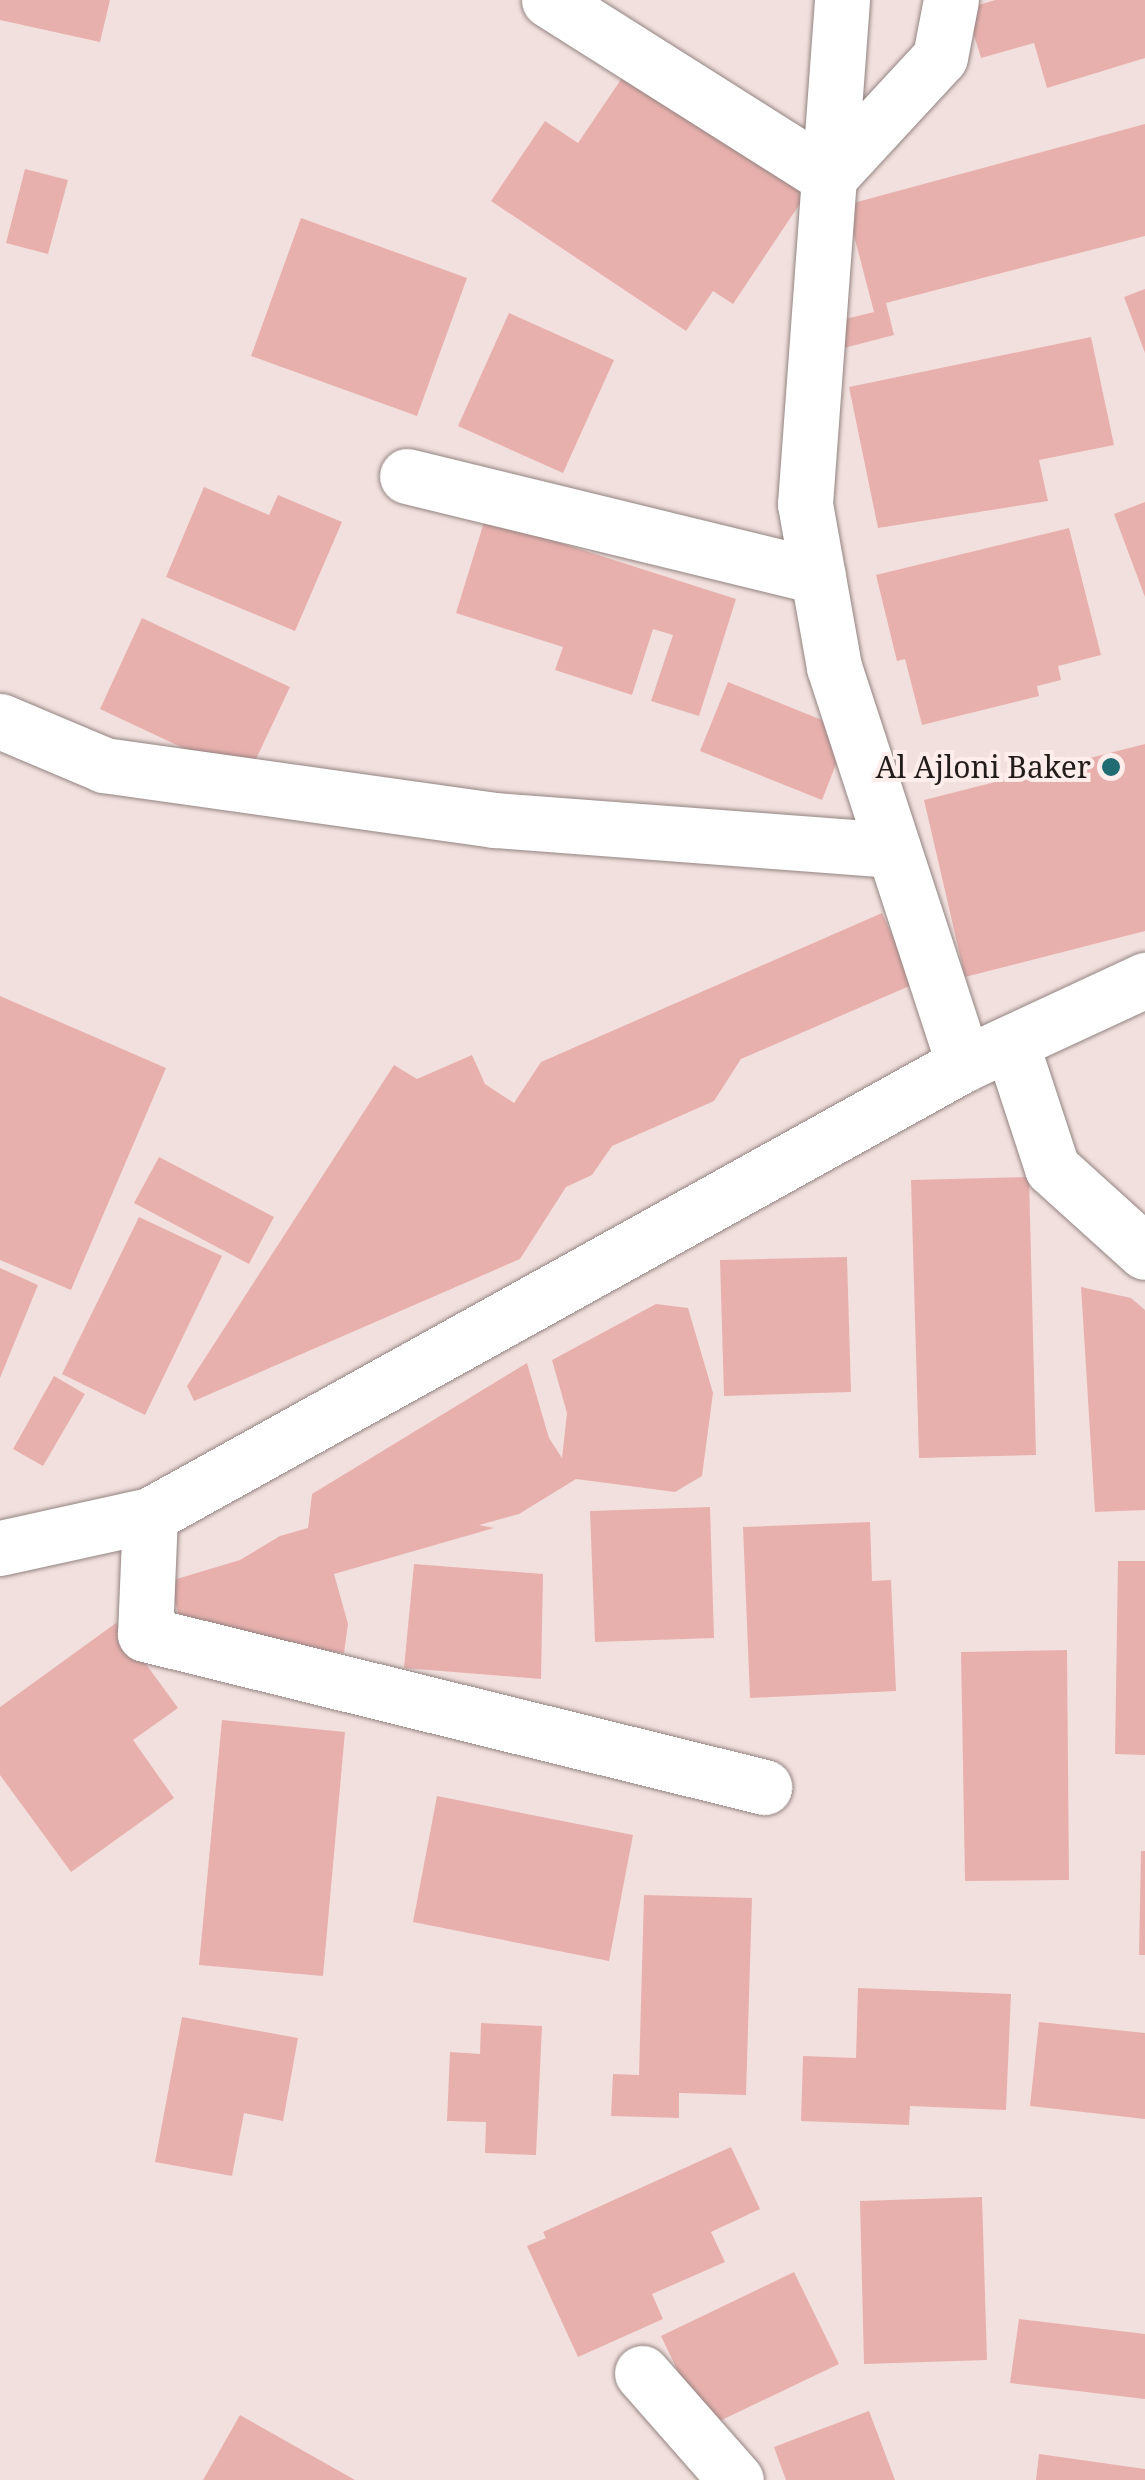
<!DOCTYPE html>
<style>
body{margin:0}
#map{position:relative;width:1145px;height:2480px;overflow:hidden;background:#f2e0de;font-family:"Noto Serif",serif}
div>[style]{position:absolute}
.building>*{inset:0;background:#e8b0ad}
.roads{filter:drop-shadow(0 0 2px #928381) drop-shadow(0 0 2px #928381)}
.minor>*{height:55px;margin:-27.5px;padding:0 27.5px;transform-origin:27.5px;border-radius:27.5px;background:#fff}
.dots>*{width:28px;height:28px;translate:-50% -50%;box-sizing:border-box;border:5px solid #ffedec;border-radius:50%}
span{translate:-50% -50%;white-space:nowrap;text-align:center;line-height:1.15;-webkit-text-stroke:8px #ffedec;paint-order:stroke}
.poi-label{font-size:30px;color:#221c1b}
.right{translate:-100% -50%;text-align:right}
</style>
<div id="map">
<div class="building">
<i style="clip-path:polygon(0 0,110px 0,100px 42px,0 20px)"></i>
<i style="clip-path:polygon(995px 0,1145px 0,1145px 58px,1047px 88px,1034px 43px,981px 58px,966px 9px)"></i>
<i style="clip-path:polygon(628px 69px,809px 190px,733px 304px,713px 291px,686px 331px,491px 201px,545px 121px,578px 143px)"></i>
<i style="clip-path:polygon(1145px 124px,1145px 236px,886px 303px,894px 335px,844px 348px,837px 321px,874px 312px,846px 205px)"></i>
<i style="clip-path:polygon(25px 169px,68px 180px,48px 254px,6px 243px)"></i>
<i style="clip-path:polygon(301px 218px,467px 278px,417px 416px,251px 356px)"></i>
<i style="clip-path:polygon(1145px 289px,1145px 353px,1124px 297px)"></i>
<i style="clip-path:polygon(509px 313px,614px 360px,563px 473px,458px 426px)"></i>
<i style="clip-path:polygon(1091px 337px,1114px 445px,1039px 460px,1048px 501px,878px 528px,849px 387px)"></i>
<i style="clip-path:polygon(204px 487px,269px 515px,278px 495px,342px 522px,295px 631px,166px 577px)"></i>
<i style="clip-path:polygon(1145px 502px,1145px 597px,1114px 514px)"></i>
<i style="clip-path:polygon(485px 519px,736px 599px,699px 716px,651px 701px,673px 635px,653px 629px,632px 695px,555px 670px,563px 647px,456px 613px)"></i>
<i style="clip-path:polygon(1069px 528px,1101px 655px,1058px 666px,1061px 680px,1037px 686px,1039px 696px,922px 725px,905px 659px,897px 661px,876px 575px)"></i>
<i style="clip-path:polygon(142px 618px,290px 687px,247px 778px,100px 709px)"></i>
<i style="clip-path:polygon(728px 682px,849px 731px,822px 800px,700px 751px)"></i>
<i style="clip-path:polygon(1145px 744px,1145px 931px,965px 977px,924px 800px)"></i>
<i style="clip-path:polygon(882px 913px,914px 984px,741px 1059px,714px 1101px,612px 1146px,592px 1175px,566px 1187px,520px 1259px,194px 1401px,187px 1386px,394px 1065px,417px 1079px,472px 1055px,485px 1084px,514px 1103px,541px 1062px)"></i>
<i style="clip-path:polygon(0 996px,166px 1068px,71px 1290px,0 1260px)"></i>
<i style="clip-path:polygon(159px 1157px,274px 1217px,249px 1264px,134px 1203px)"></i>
<i style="clip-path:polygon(1029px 1177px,1036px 1455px,919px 1458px,911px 1180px)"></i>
<i style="clip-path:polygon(139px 1217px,222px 1256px,145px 1415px,62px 1374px)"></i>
<i style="clip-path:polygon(847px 1257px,851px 1392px,724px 1396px,720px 1260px)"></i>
<i style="clip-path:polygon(0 1268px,38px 1285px,0 1378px)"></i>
<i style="clip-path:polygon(1081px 1287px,1131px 1298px,1145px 1310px,1145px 1510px,1095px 1512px)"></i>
<i style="clip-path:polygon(656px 1304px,688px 1308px,713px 1393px,702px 1476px,675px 1492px,576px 1479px,519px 1514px,479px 1525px,494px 1528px,334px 1574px,348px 1624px,344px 1653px,219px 1637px,198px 1643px,178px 1613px,170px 1581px,240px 1560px,280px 1536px,308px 1528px,312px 1494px,527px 1363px,549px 1438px,562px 1458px,567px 1413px,552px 1360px)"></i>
<i style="clip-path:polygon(54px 1376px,85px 1394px,43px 1466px,13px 1449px)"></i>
<i style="clip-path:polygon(710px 1507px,714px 1638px,595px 1642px,590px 1511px)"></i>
<i style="clip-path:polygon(870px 1522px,872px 1581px,891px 1580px,896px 1691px,750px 1698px,743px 1527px)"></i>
<i style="clip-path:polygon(1118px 1561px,1145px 1561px,1145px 1755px,1115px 1754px)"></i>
<i style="clip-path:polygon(414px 1564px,543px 1574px,541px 1679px,404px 1668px)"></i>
<i style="clip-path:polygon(116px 1623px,178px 1708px,133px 1740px,174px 1798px,71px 1872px,0 1775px,0 1707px)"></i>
<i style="clip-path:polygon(1067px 1650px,1069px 1880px,965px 1881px,961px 1652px)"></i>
<i style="clip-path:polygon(222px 1720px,345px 1732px,323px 1976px,199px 1965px)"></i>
<i style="clip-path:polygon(437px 1796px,633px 1835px,609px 1961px,413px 1922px)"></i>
<i style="clip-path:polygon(1141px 1851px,1145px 1851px,1145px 1955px,1139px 1955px)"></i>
<i style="clip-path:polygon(644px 1895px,752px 1898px,746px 2095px,679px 2093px,679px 2118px,611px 2116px,613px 2074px,639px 2075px)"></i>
<i style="clip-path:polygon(858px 1988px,1011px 1994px,1006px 2110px,910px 2106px,909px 2125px,801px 2121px,803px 2056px,856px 2058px)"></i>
<i style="clip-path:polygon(182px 2017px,298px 2038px,283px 2121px,244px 2113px,232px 2176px,155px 2162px)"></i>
<i style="clip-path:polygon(1039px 2022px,1145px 2033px,1145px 2119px,1030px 2106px)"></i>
<i style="clip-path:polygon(481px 2023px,542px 2026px,536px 2155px,485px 2153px,486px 2122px,447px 2121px,450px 2052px,480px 2054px)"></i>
<i style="clip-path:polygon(731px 2147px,760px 2209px,711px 2232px,725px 2262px,652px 2294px,663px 2319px,578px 2357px,527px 2246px,546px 2238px,543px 2232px)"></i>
<i style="clip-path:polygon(982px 2197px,987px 2360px,864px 2364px,860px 2201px)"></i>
<i style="clip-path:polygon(794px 2272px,839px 2364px,705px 2428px,661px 2336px)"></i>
<i style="clip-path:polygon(1019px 2319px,1145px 2334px,1145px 2399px,1010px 2383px)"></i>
<i style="clip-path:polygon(869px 2411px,895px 2480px,786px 2480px,774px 2447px)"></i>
<i style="clip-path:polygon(240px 2415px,355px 2480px,203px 2480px)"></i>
<i style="clip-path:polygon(1039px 2454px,1145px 2469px,1145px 2480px,1036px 2480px)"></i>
</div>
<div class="roads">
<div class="minor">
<i style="left:549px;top:0;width:331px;rotate:32.3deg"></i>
<i style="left:842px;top:0;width:505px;rotate:94.2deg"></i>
<i style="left:805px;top:504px;width:166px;rotate:79.9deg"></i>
<i style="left:834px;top:667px;width:418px;rotate:71.9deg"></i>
<i style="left:829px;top:177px;width:163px;rotate:-47.2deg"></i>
<i style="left:940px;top:57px;width:58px;rotate:-79.1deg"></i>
<i style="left:407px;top:476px;width:423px;rotate:13.7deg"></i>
<i style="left:0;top:721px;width:113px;rotate:22.9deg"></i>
<i style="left:104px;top:765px;width:394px;rotate:8deg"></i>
<i style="left:494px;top:820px;width:399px;rotate:4.3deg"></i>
<i style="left:1011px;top:1043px;width:132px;rotate:71.8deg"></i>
<i style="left:1052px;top:1168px;width:125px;rotate:42.1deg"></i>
<i style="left:150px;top:1515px;width:119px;rotate:92.4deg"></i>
<i style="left:145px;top:1634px;width:638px;rotate:13.88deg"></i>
<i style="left:0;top:1548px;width:154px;rotate:-12.4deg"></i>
<i style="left:150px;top:1515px;width:931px;rotate:-28.99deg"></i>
<i style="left:964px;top:1064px;width:200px;rotate:-24.9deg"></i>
<i style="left:642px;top:2373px;width:142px;rotate:48.7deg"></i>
</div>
</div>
<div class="dots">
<i style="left:1111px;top:767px;background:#216c73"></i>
</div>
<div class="poi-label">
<span class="right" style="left:1091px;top:767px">Al Ajloni Baker</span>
</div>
</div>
